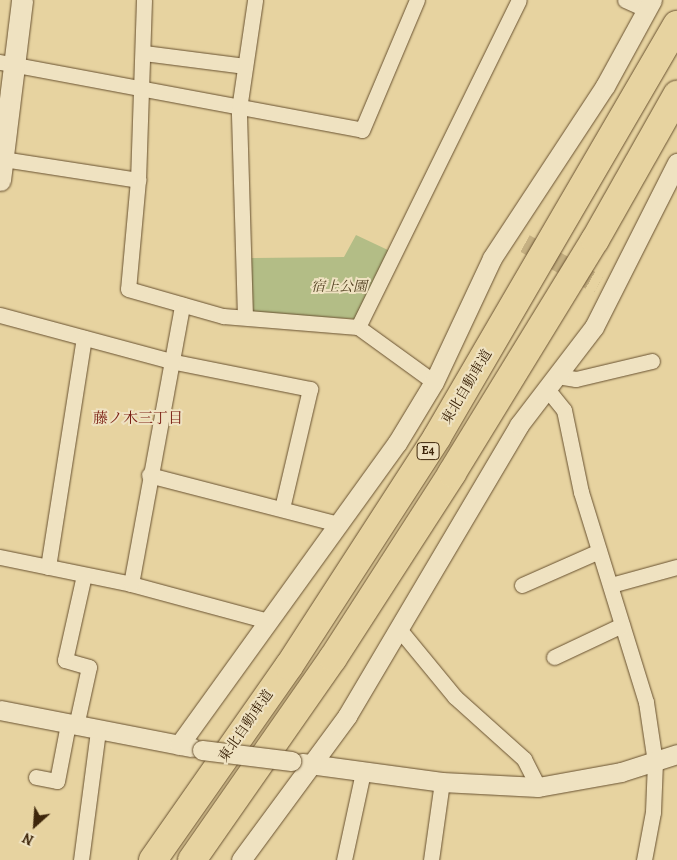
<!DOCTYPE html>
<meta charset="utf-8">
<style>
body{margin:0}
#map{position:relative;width:677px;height:860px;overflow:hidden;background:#e7d3a0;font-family:Alegreya,"Noto Serif JP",serif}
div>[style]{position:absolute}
.green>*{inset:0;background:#b3bd86}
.tertiary-tunnel>*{height:19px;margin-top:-9.5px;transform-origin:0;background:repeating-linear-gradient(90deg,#c5b082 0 19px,transparent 0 28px)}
.roads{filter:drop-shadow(0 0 1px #685130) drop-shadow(0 0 1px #685130)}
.minor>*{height:15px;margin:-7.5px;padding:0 7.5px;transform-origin:7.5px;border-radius:7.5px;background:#efe2c1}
.tertiary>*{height:19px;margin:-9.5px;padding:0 9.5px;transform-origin:9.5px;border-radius:9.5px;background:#efe2c1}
.secondary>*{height:21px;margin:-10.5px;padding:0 10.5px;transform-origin:10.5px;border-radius:10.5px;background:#efe2c1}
.motorway>*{height:28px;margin:-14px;padding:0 14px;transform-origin:14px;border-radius:14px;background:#e7d3a0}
.bridges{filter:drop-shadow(0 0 1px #685130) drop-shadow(0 0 1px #685130)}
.tertiary-bridge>*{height:19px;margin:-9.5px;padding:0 9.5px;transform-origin:9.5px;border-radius:9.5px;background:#efe2c1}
span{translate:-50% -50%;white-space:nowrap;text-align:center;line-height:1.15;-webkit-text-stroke:4px #efe2c1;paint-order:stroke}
.shield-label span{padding:1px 4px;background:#efe2c1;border:1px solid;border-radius:4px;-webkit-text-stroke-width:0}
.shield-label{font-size:12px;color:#3e260b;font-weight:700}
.park-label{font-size:14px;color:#554424;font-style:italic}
.street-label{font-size:14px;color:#3e260b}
.neighbourhood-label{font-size:15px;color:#7a1f14}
.north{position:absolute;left:10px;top:800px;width:50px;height:50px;-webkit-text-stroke:4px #efe2c1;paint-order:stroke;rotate:206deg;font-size:14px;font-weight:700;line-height:20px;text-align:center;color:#3e260b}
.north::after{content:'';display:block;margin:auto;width:18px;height:22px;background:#3e260b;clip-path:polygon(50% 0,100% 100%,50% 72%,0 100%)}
</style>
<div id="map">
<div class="green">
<i style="clip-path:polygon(356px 235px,390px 251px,357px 319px,252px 313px,250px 258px,344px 257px)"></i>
</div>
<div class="tertiary-tunnel">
<i style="left:525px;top:243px;width:84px;rotate:29.3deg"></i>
</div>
<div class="roads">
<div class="minor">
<i style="left:144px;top:0;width:180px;rotate:91.9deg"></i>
<i style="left:138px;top:180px;width:109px;rotate:95.2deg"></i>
<i style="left:128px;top:289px;width:99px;rotate:15.9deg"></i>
<i style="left:223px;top:316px;width:135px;rotate:4.7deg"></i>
<i style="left:358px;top:327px;width:94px;rotate:35.9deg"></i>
<i style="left:625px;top:0;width:24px;rotate:24deg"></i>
<i style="left:144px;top:53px;width:102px;rotate:7.3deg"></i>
<i style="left:0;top:62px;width:368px;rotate:10.6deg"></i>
<i style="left:362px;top:130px;width:141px;rotate:-67.1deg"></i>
<i style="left:3px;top:159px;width:137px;rotate:8.8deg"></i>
<i style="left:0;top:315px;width:176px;rotate:15.1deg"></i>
<i style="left:170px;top:361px;width:143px;rotate:11.3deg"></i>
<i style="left:310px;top:389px;width:122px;rotate:103.2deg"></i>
<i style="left:245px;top:317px;width:208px;rotate:-91.7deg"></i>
<i style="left:239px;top:109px;width:110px;rotate:-81.6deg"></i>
<i style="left:358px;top:327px;width:364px;rotate:-63.8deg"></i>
<i style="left:557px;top:376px;width:19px;rotate:9deg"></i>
<i style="left:576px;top:379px;width:78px;rotate:-13.3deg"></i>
<i style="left:547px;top:389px;width:27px;rotate:51deg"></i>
<i style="left:564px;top:410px;width:84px;rotate:78.3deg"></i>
<i style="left:581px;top:492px;width:220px;rotate:72.8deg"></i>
<i style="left:646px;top:702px;width:61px;rotate:81.5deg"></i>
<i style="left:655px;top:762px;width:50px;rotate:92.3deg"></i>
<i style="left:653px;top:812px;width:49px;rotate:100.6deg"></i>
<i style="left:149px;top:475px;width:196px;rotate:14.5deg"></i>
<i style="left:0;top:557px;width:134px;rotate:11.6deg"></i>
<i style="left:131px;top:584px;width:142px;rotate:15.1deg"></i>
<i style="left:48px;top:567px;width:232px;rotate:-81.1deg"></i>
<i style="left:131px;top:584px;width:284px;rotate:-79.6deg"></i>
<i style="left:522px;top:585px;width:84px;rotate:-23.8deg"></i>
<i style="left:611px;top:585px;width:68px;rotate:-15.3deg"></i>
<i style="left:399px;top:629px;width:88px;rotate:50.5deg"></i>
<i style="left:455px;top:697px;width:93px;rotate:41.9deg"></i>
<i style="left:524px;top:759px;width:31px;rotate:63deg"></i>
<i style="left:554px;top:657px;width:75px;rotate:-25.2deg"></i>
<i style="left:76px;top:726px;width:60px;rotate:-77.6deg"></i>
<i style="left:89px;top:667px;width:25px;rotate:-164deg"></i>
<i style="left:65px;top:660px;width:87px;rotate:-77.4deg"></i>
<i style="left:36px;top:777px;width:21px;rotate:11deg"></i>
<i style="left:57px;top:781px;width:58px;rotate:-79.1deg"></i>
<i style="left:81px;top:860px;width:131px;rotate:-82.5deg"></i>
<i style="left:344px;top:860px;width:90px;rotate:-77.8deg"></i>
<i style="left:431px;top:860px;width:79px;rotate:-82deg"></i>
</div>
<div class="tertiary">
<i style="left:0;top:710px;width:195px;rotate:11deg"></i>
<i style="left:179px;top:745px;width:372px;rotate:-54.2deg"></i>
<i style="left:397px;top:443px;width:71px;rotate:-58.8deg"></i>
<i style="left:434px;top:382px;width:137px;rotate:-64.9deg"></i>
<i style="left:492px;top:258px;width:206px;rotate:-56.7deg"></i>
<i style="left:605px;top:86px;width:98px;rotate:-61.3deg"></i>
<i style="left:302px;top:763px;width:141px;rotate:7.7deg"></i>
<i style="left:442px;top:782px;width:96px;rotate:3deg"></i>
<i style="left:538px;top:787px;width:84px;rotate:-10.2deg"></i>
<i style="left:621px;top:772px;width:59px;rotate:-17.8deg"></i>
<i style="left:241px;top:860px;width:179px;rotate:-53.6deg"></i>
<i style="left:347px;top:716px;width:338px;rotate:-59.4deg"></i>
<i style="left:519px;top:425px;width:123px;rotate:-52.6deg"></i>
<i style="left:594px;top:327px;width:184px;rotate:-63.2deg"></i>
</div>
<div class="secondary">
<i style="left:0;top:180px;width:181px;rotate:-83deg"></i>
</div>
<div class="motorway">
<i style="left:153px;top:860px;width:237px;rotate:-55deg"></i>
<i style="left:289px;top:666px;width:273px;rotate:-57.1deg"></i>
<i style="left:437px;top:437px;width:477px;rotate:-59.8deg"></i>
<i style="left:192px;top:860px;width:246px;rotate:-55.1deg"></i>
<i style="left:333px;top:658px;width:220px;rotate:-57.2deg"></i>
<i style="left:452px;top:473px;width:273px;rotate:-58.5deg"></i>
<i style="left:595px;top:240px;width:167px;rotate:-60.5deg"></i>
</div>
</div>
<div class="bridges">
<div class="tertiary-bridge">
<i style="left:202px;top:750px;width:90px;rotate:7deg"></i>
</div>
</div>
<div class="shield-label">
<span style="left:428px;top:451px">E4</span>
</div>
<div class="park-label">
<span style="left:339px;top:287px">宿上公園</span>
</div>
<div class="street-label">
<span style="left:467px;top:387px;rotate:-59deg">東北自動車道</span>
<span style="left:246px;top:726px;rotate:-55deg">東北自動車道</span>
</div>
<div class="neighbourhood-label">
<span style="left:138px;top:419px">藤ノ木三丁目</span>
</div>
<div class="north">N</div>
</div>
